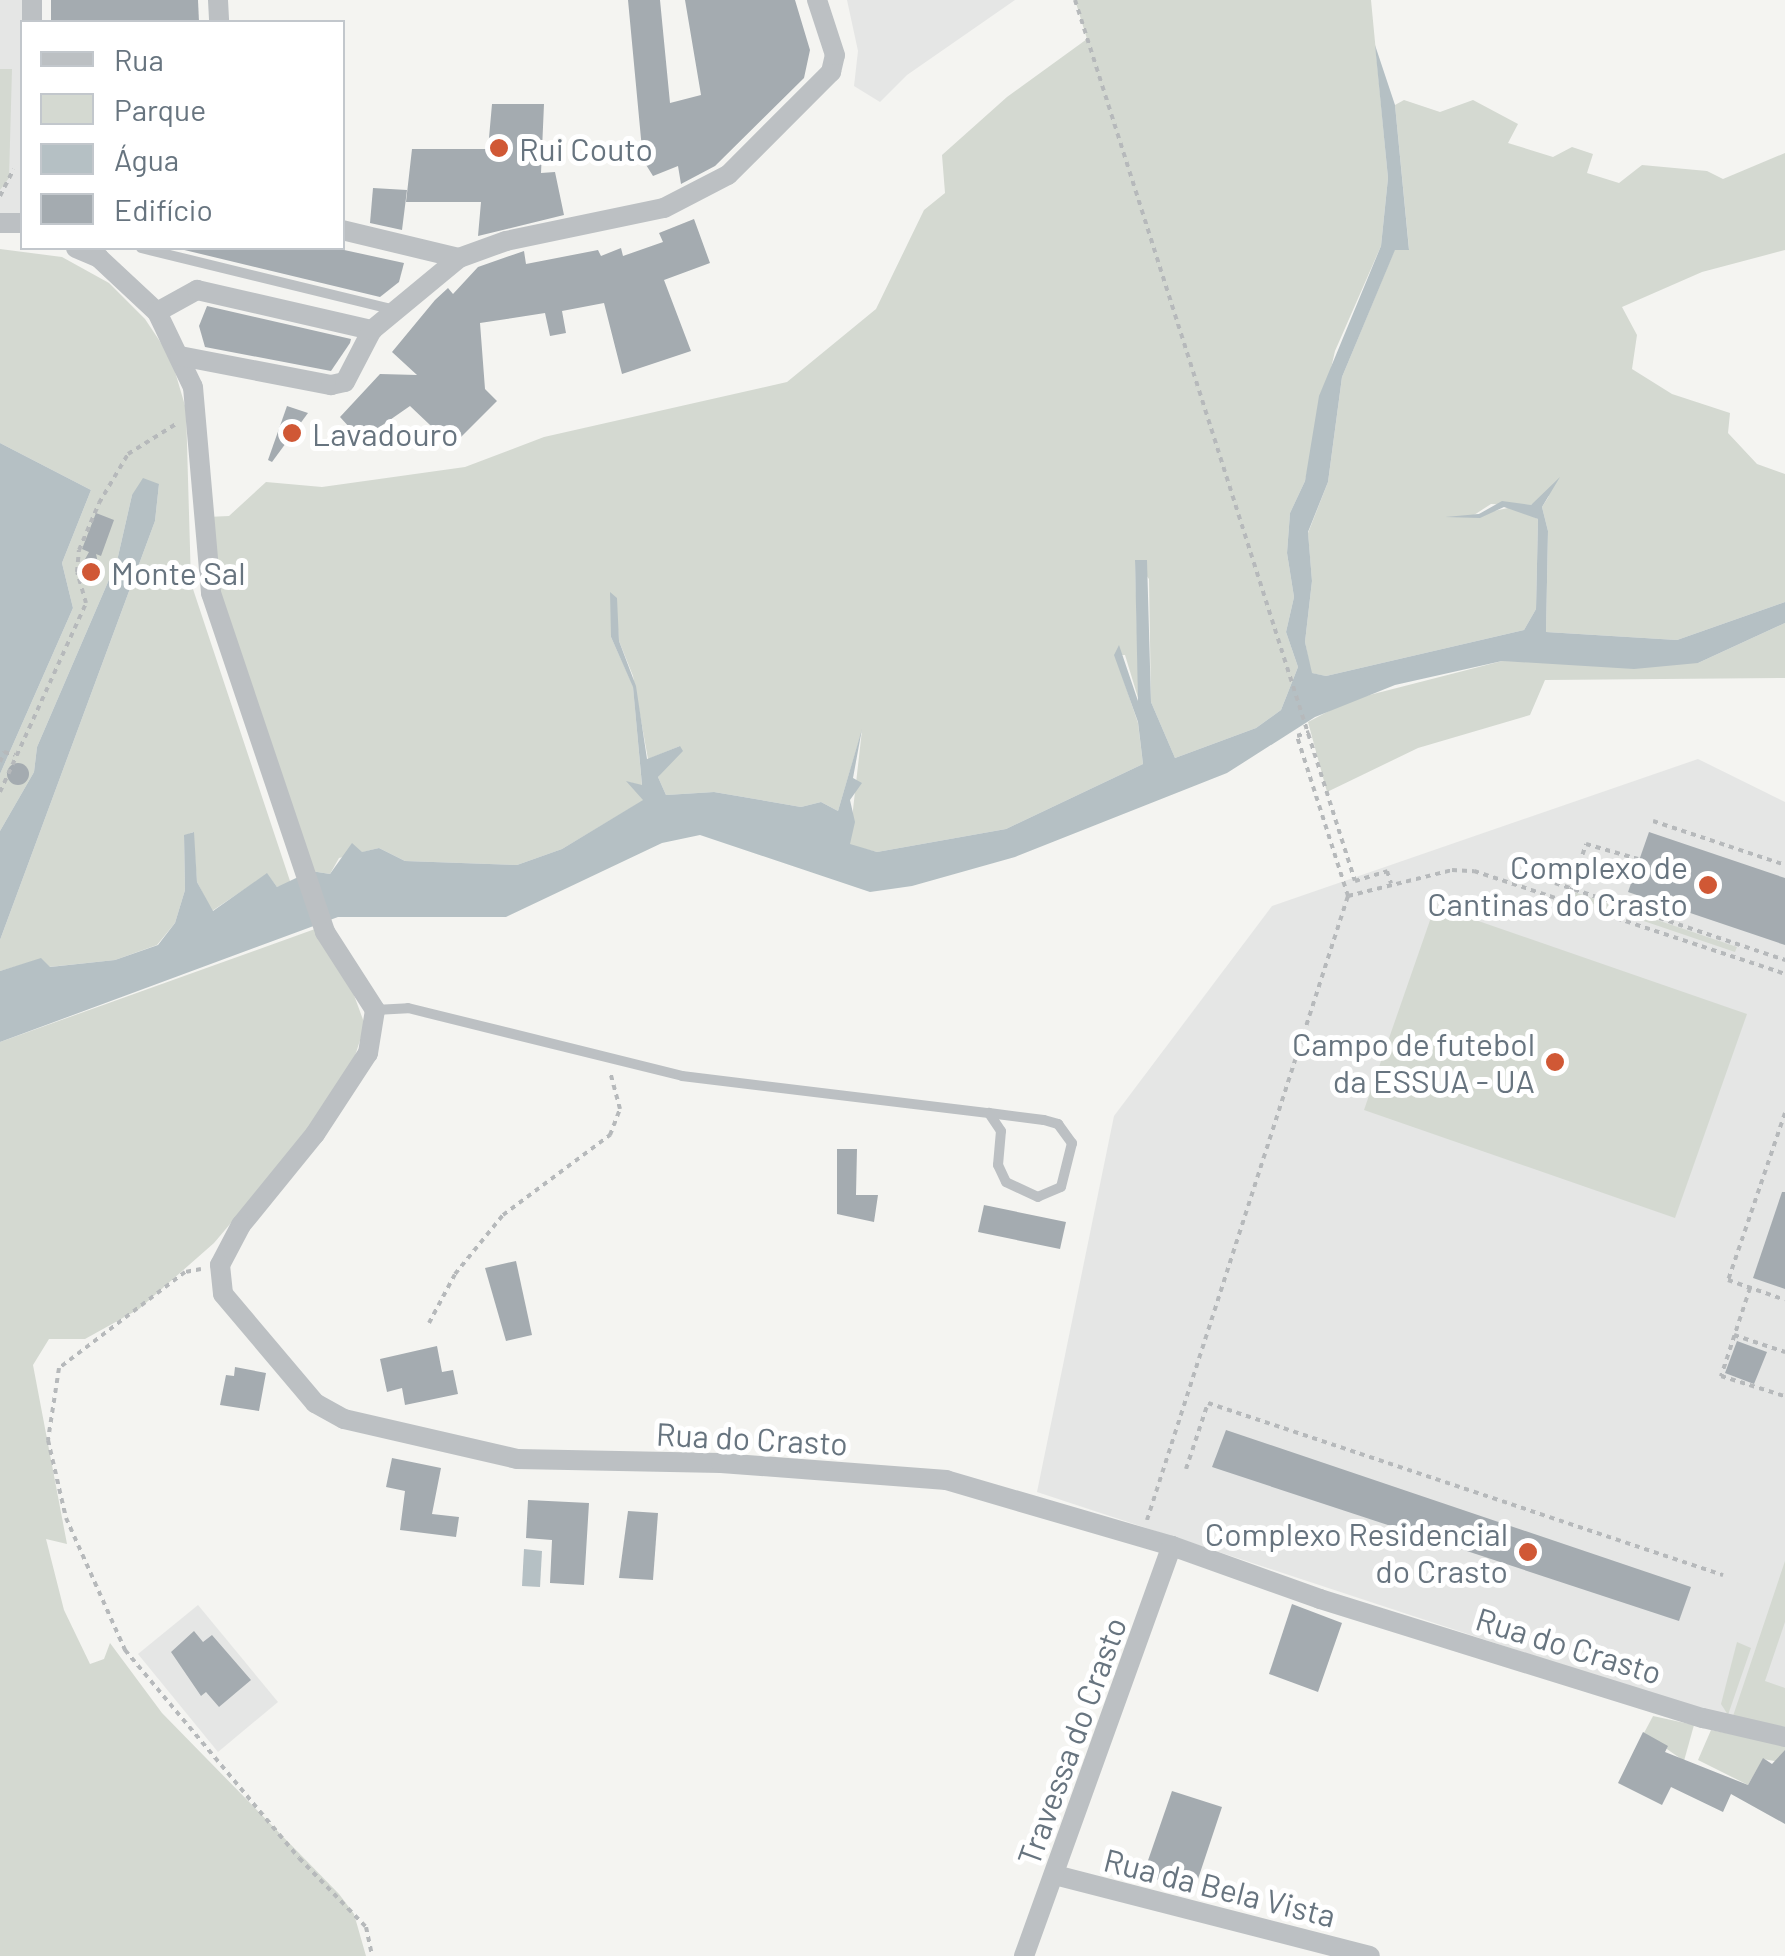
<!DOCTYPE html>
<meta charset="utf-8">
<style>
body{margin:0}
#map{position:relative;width:1785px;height:1956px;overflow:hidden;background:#f4f4f1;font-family:Barlow,sans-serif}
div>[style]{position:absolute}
.built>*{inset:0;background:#e5e6e5}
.green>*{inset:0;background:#d4d9d1}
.water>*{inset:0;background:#b5c0c4}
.building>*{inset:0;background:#a4abb0}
.round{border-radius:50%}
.path>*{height:4px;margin-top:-2px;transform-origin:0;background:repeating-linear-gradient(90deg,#b6b9bb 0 5px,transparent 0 10px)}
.service>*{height:10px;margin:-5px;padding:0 5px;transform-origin:5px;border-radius:5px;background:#bcc0c3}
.minor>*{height:20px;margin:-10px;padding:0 10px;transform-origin:10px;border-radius:10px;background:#bcc0c3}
.dots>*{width:28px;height:28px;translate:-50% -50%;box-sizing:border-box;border:5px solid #fff;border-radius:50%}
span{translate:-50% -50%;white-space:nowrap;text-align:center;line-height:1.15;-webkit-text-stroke:10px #fff;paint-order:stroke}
.poi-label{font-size:32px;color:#67747f}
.left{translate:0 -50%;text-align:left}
.right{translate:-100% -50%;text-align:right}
.street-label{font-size:32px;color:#67747f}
.legend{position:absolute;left:20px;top:20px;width:325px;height:230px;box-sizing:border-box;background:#fff;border:2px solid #c2c7cc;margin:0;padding:12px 18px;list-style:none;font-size:30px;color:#67747f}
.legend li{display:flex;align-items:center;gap:20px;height:50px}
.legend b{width:50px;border:2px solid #c2c7cc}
</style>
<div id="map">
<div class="built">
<i style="clip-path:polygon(0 0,32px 0,22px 22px,22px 223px,0 223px)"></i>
<i style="clip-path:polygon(847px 0,1015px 0,907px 75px,880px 102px,854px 86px,858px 51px)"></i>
<i style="clip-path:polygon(1698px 759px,1785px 802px,1785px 1728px,1680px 1704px,1037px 1492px,1114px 1116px,1272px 906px)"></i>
<i style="clip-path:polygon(198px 1605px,278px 1702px,218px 1752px,138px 1654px)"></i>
</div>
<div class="green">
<i style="clip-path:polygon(1075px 0,1371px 0,1388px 178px,1381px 246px,1335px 351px,1305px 481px,1290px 513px,1287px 553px,1294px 597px,1286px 632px,1298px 667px,1281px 710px,1256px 728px,1175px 758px,1151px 702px,1149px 579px,1135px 561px,1139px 701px,1125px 655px,1115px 655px,1138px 723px,1143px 764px,1006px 829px,877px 852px,849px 845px,862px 730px,838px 811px,821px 802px,801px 807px,714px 792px,666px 795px,658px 777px,680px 746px,648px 759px,633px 676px,619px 641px,616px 605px,611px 637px,633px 686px,642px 786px,629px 782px,644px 800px,562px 849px,517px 865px,405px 861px,379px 848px,339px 858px,330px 874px,311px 871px,217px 596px,207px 517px,229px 516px,266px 482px,322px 487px,465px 467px,544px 437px,787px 382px,876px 309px,924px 210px,945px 193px,942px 155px,1007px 97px,1087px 39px)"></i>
<i style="clip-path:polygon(0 69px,12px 69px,9px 178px,0 190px)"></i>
<i style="clip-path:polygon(1404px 100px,1440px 112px,1473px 100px,1518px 124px,1508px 143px,1553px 157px,1572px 147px,1593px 154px,1587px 173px,1619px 183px,1642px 165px,1707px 171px,1723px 179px,1785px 153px,1785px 250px,1702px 272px,1622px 307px,1637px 335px,1632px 369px,1672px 394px,1730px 413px,1728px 433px,1757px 464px,1785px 474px,1785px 602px,1677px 640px,1546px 632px,1548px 531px,1542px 507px,1549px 496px,1531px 505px,1491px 504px,1474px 515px,1513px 507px,1538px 519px,1536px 609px,1524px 630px,1326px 676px,1311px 673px,1305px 642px,1312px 581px,1308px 533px,1328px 482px,1342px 377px,1395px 249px,1409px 249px,1395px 105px)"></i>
<i style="clip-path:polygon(0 249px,62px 257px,109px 283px,145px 319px,171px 358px,186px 409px,191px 583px,291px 884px,277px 887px,267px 874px,212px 911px,197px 882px,193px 832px,184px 836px,185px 890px,175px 923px,157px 945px,115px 960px,49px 967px,41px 959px,0 971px,0 940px,155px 521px,159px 484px,132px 495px,117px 561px,37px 747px,34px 772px,0 831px,0 774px,73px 608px,62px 563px,91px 490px,0 443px)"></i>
<i style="clip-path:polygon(1785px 623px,1785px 678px,1545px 680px,1530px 715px,1418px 748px,1327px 792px,1308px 722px,1350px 700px,1502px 661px,1698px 663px)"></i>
<i style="clip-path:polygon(1574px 892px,1737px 947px,1735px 952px,1573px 897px)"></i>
<i style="clip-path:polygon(1435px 906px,1747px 1014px,1675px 1218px,1364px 1110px)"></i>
<i style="clip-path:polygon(315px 929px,351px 987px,365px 1025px,353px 1062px,306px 1134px,214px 1243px,139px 1309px,85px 1339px,49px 1339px,33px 1365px,67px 1544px,46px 1539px,64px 1610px,90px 1664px,104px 1659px,110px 1643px,162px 1713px,339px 1894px,354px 1914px,366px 1956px,0 1956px,0 1042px)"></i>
<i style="clip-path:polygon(1785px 1561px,1785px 1622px,1765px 1681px,1785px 1688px,1785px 1727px,1733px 1716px)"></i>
<i style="clip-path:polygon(1737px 1642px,1751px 1648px,1728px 1715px,1721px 1704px)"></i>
<i style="clip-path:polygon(1653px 1716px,1694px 1725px,1684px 1761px,1644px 1733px)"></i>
<i style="clip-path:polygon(1711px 1730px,1785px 1745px,1785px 1763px,1763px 1759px,1748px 1785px,1698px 1760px)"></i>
</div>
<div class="water">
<i style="clip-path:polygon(1375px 45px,1395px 105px,1409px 250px,1395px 250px,1342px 377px,1328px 482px,1308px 532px,1312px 581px,1305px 642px,1312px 673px,1326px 676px,1524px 630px,1536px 609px,1538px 519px,1504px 507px,1480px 518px,1445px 517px,1479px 514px,1502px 501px,1531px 505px,1560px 477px,1542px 507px,1548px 531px,1546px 632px,1677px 640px,1785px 602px,1785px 623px,1698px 663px,1634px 669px,1502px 661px,1395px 685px,1315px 717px,1227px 773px,1015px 857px,912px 886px,870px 892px,700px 835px,662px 843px,506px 917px,338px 917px,0 1042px,0 971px,41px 958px,50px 967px,115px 960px,158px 945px,175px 923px,185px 890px,184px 835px,194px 832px,197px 882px,213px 911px,267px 873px,277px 887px,311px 871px,330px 874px,352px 843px,362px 852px,379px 848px,405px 861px,517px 865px,562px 849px,643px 800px,626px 781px,642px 785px,633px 687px,611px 637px,610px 592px,617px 598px,619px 641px,636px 686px,647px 759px,680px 746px,683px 751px,658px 777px,666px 795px,714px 792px,801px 807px,821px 802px,838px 811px,862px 729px,853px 778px,862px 783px,850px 800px,855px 822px,850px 844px,877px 852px,1006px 829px,1143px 764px,1138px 722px,1114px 655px,1119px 645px,1138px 701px,1135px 560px,1147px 560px,1151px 702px,1175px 758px,1256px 728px,1281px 710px,1298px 667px,1286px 632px,1294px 597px,1287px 553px,1290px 513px,1305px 481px,1319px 396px,1381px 246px,1388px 178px)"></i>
<i style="clip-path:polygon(0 443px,91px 490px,62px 563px,73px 608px,0 774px)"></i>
<i style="clip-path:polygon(143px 478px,159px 484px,155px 521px,0 940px,0 831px,34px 772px,37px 747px,117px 561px,132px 495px)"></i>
<i style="clip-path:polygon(524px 1549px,542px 1551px,540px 1587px,522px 1586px)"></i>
</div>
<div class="building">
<i style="clip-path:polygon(51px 0,198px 0,199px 22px,51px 22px)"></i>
<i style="clip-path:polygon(628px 0,660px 0,670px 103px,701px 95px,685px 0,795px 0,810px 50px,804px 78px,715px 166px,681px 184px,678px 166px,653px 176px,643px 160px)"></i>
<i style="clip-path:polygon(492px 104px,544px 104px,541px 173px,555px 172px,564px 215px,478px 236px,481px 202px,406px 202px,412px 149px,488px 149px)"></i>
<i style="clip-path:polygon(373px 188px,407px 190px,402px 230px,370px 223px)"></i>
<i style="clip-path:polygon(694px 219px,710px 263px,664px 280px,691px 351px,622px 374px,604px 303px,562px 311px,566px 333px,550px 336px,545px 313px,480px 323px,485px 389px,497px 401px,461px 437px,449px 443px,410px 406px,361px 440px,340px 417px,380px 374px,417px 375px,392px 352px,435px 300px,448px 288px,453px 294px,478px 267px,524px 251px,526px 264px,598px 250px,601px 256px,621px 248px,623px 256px,663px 242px,659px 233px)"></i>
<i style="clip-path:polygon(176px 248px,335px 248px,404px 263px,399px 282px,380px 297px)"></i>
<i style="clip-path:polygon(207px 306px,351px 339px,350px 343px,331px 371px,205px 347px,199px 326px)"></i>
<i style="clip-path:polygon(287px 406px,308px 413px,272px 462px,268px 460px)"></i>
<i style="clip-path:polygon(96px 513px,114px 520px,101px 556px,96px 554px,101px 576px,87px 581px,80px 568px,89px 552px,82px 549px)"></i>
<i class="round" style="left:7px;top:763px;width:22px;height:22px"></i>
<i style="clip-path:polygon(1649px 832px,1785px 878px,1785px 945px,1628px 892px)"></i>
<i style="clip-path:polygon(837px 1149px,857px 1149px,856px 1195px,878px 1195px,874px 1222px,837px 1214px)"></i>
<i style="clip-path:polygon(1782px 1192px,1785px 1192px,1785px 1289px,1753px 1278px)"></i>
<i style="clip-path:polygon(984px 1205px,1066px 1222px,1060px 1249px,978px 1232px)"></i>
<i style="clip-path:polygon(516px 1261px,532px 1335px,506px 1341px,485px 1268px)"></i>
<i style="clip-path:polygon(1737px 1341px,1767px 1352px,1754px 1384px,1725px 1373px)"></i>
<i style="clip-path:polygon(437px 1346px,442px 1372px,453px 1370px,458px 1394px,405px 1405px,402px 1388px,387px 1392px,380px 1359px)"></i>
<i style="clip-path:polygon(235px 1367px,266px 1373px,259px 1411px,220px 1405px,226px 1375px,234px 1376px)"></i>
<i style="clip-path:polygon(1226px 1430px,1691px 1587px,1679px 1621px,1212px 1467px)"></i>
<i style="clip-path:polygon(392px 1458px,441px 1468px,432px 1514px,459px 1517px,456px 1537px,400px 1530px,405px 1491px,386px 1487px)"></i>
<i style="clip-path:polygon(528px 1500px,589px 1503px,584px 1585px,550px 1583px,552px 1540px,526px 1538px)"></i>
<i style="clip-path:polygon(628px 1511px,658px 1513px,653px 1580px,619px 1578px)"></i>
<i style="clip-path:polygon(1292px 1604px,1342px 1623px,1318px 1692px,1269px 1674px)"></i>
<i style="clip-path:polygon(194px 1631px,203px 1642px,212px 1635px,251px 1680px,219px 1707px,206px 1692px,201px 1696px,171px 1652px)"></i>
<i style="clip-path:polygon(1643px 1732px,1668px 1746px,1665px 1752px,1748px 1785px,1763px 1758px,1772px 1764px,1785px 1750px,1785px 1824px,1731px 1794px,1723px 1812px,1671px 1787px,1662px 1805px,1618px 1783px)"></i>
<i style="clip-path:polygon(1172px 1791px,1222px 1807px,1194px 1891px,1143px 1875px)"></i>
</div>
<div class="path">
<i style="left:1075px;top:0;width:924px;rotate:72.37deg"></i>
<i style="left:1355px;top:881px;width:34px;rotate:-17deg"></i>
<i style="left:1387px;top:871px;width:13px;rotate:72deg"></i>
<i style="left:0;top:196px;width:30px;rotate:-63deg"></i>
<i style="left:0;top:762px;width:11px;rotate:-68deg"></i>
<i style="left:4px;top:752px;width:11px;rotate:15deg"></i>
<i style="left:0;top:792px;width:208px;rotate:-65.5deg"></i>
<i style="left:86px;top:603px;width:32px;rotate:-106deg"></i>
<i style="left:77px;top:572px;width:22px;rotate:-85deg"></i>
<i style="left:79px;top:550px;width:51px;rotate:-66.9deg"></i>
<i style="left:99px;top:503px;width:57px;rotate:-59.4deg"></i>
<i style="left:128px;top:454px;width:57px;rotate:-32deg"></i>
<i style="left:1653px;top:821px;width:139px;rotate:18.4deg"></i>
<i style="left:1555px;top:883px;width:243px;rotate:18.5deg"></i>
<i style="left:1348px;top:896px;width:107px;rotate:-14deg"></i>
<i style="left:1452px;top:870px;width:22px;rotate:3deg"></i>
<i style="left:1474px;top:871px;width:328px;rotate:18.3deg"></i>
<i style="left:1567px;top:902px;width:61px;rotate:-71.9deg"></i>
<i style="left:1586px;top:844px;width:54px;rotate:16.1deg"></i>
<i style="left:1785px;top:1113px;width:176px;rotate:108.8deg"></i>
<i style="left:1728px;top:1280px;width:60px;rotate:19.3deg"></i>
<i style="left:201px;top:1269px;width:16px;rotate:169deg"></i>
<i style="left:185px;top:1272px;width:158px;rotate:142.7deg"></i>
<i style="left:59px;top:1368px;width:73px;rotate:98.7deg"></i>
<i style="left:48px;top:1440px;width:80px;rotate:77deg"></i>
<i style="left:66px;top:1518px;width:145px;rotate:65.9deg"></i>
<i style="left:125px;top:1650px;width:271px;rotate:50.1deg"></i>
<i style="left:299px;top:1858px;width:96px;rotate:45.8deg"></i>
<i style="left:366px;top:1927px;width:30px;rotate:78deg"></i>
<i style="left:1750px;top:1288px;width:93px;rotate:108.2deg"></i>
<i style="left:1721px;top:1376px;width:66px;rotate:17.6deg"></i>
<i style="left:429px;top:1323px;width:55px;rotate:-62deg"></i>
<i style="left:455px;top:1274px;width:76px;rotate:-50.9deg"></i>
<i style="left:503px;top:1215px;width:134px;rotate:-36.8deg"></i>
<i style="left:610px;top:1135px;width:28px;rotate:-69deg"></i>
<i style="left:620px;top:1109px;width:38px;rotate:-105deg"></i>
<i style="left:1734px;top:1335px;width:54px;rotate:18.4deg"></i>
<i style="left:1186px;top:1469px;width:70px;rotate:-71.6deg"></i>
<i style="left:1208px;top:1403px;width:543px;rotate:18.47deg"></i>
<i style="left:1147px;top:1520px;width:656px;rotate:-72.15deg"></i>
<i style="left:1348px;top:896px;width:168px;rotate:-107.7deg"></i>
<i style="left:1297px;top:736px;width:13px;rotate:-18deg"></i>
</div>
<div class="service">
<i style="left:141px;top:248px;width:262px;rotate:13.7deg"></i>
<i style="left:375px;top:1010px;width:33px;rotate:-3deg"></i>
<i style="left:408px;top:1008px;width:282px;rotate:13.9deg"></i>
<i style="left:682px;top:1076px;width:309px;rotate:6.9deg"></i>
<i style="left:989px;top:1113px;width:55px;rotate:7.3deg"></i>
<i style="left:1044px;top:1120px;width:15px;rotate:16deg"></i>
<i style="left:1058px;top:1124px;width:24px;rotate:54deg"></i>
<i style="left:1072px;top:1143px;width:45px;rotate:104deg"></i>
<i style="left:1061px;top:1187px;width:25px;rotate:157deg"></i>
<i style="left:1038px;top:1197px;width:35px;rotate:-155deg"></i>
<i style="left:1006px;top:1182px;width:19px;rotate:-115deg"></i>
<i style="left:998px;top:1165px;width:34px;rotate:-85deg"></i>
<i style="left:1001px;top:1131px;width:22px;rotate:-124deg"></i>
</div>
<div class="minor">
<i style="left:218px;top:0;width:22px;rotate:87deg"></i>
<i style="left:32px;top:22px;width:22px;rotate:-90deg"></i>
<i style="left:0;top:223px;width:22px"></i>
<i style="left:342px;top:230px;width:120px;rotate:13.5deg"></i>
<i style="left:459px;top:258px;width:50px;rotate:-19.9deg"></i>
<i style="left:506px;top:241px;width:161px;rotate:-11.8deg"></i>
<i style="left:664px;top:208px;width:72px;rotate:-27.3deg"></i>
<i style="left:728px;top:175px;width:146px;rotate:-45deg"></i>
<i style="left:831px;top:72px;width:17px;rotate:-77deg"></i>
<i style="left:835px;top:55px;width:58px;rotate:-108.1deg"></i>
<i style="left:76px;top:248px;width:25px;rotate:23deg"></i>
<i style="left:99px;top:258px;width:79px;rotate:43deg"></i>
<i style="left:157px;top:312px;width:83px;rotate:64.4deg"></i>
<i style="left:193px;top:387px;width:207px;rotate:85deg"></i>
<i style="left:211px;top:593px;width:358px;rotate:71.4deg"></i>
<i style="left:325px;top:932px;width:93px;rotate:57.3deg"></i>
<i style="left:375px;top:1010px;width:44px;rotate:99.2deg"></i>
<i style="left:368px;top:1053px;width:97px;rotate:123.2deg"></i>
<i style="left:315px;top:1134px;width:117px;rotate:129.1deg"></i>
<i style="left:241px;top:1225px;width:45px;rotate:117.7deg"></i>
<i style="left:220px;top:1265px;width:29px;rotate:84deg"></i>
<i style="left:223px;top:1294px;width:143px;rotate:49.8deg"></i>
<i style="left:315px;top:1403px;width:33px;rotate:29deg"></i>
<i style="left:344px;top:1419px;width:178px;rotate:13deg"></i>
<i style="left:517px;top:1459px;width:204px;rotate:1.1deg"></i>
<i style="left:721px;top:1463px;width:226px;rotate:4.3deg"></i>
<i style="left:946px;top:1480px;width:235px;rotate:16.3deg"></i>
<i style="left:1172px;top:1546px;width:157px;rotate:19.7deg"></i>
<i style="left:1320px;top:1599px;width:401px;rotate:17.3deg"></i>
<i style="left:1703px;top:1718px;width:84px;rotate:13deg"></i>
<i style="left:157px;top:312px;width:46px;rotate:-28.8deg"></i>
<i style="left:197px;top:290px;width:180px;rotate:12.9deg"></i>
<i style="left:180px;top:356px;width:154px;rotate:10.9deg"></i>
<i style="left:331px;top:385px;width:14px;rotate:-12deg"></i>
<i style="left:345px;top:382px;width:59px;rotate:-62.6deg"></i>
<i style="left:372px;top:330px;width:113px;rotate:-39.6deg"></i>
<i style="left:1055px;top:1875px;width:325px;rotate:14.4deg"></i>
<i style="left:1024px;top:1956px;width:436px;rotate:-70.2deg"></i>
</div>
<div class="dots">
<i style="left:499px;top:148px;background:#d05835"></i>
<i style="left:292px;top:433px;background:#d05835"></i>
<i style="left:91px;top:572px;background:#d05835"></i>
<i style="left:1708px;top:885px;background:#d05835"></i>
<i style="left:1555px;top:1062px;background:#d05835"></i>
<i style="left:1528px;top:1552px;background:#d05835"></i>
</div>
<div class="poi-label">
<span class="left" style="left:519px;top:148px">Rui Couto</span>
<span class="left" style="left:312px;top:433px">Lavadouro</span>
<span class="left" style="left:111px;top:572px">Monte Sal</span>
<span class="right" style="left:1688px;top:885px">Complexo de<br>Cantinas do Crasto</span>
<span class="right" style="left:1535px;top:1062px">Campo de futebol<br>da ESSUA - UA</span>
<span class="right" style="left:1508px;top:1552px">Complexo Residencial<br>do Crasto</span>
</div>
<div class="street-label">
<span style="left:752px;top:1438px;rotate:3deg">Rua do Crasto</span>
<span style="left:1569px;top:1645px;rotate:17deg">Rua do Crasto</span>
<span style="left:1071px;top:1741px;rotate:-70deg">Travessa do Crasto</span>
<span style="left:1220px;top:1887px;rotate:14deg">Rua da Bela Vista</span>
</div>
<ul class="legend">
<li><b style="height:12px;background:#bcc0c3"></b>Rua</li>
<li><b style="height:28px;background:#d4d9d1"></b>Parque</li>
<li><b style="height:28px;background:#b5c0c4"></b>Água</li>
<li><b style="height:28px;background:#a4abb0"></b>Edifício</li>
</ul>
</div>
